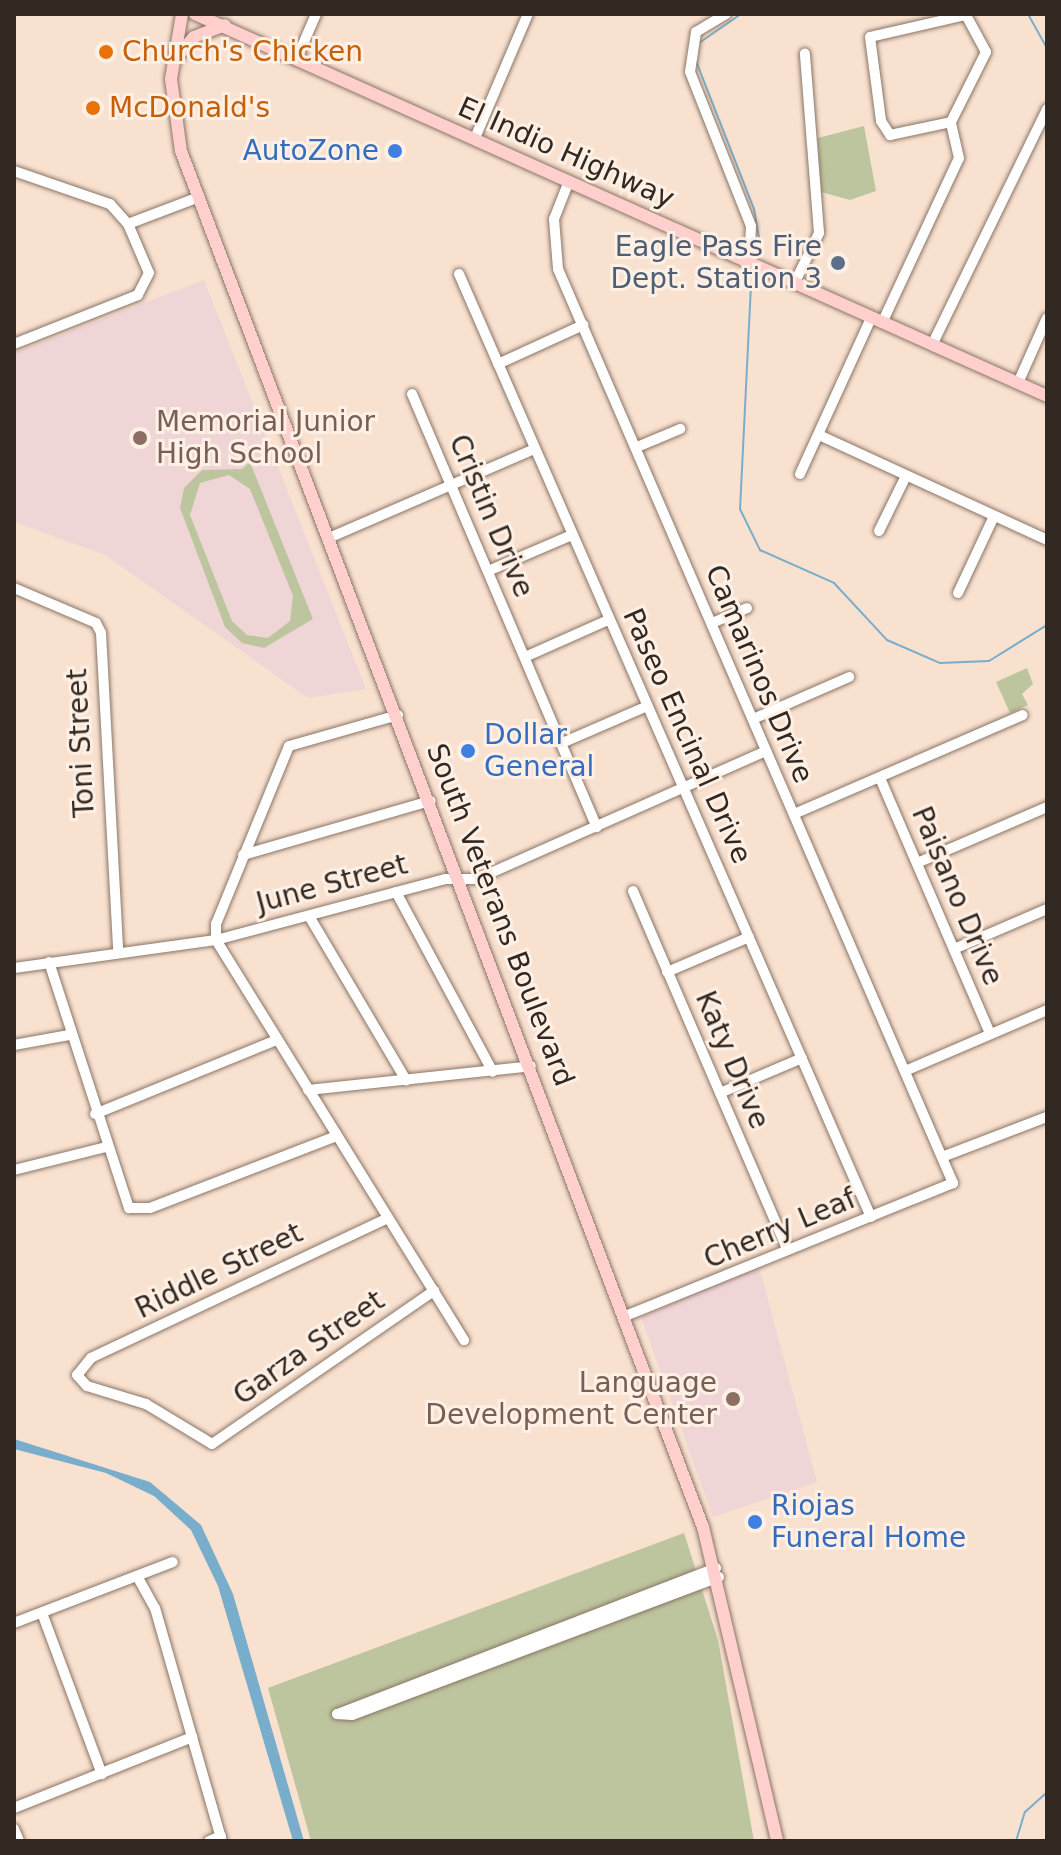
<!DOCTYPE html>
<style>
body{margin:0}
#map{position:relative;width:1061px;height:1855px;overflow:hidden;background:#f9e1d0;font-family:"DejaVu Sans",sans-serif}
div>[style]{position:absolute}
.education>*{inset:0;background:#f0d5d7}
.green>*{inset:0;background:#bdc59e}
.water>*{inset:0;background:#79adcc}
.stream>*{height:2px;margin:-1px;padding:0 1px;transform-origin:1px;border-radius:1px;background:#79adcc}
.roads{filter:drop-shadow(0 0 2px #8a7565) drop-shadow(0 0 2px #8a7565)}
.minor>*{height:10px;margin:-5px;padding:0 5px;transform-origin:5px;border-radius:5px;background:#fff}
.major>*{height:12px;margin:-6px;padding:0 6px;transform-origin:6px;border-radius:6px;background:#ffcfce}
.dots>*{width:22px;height:22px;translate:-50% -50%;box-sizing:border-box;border:4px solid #fff0e6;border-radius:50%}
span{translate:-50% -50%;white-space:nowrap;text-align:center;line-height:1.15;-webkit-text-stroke:6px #fff0e6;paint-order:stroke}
.food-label{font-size:28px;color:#c56008}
.left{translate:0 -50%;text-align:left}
.shop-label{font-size:28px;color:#366cbe}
.right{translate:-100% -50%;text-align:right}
.street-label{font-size:28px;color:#312821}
.service-label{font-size:28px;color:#4e5e75}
.education-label{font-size:28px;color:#785e54}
.frame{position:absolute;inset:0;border:16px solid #312821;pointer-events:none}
</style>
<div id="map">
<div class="education">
<i style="clip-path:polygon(204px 280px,366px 689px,308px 698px,105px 555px,14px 522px,14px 353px)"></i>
<i style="clip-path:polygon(759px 1266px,817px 1482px,713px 1517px,641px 1317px)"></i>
</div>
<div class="green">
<i style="clip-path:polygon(864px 126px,876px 191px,850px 200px,821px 192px,818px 138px)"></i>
<i style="clip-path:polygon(evenodd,250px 462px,313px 619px,264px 648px,242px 643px,225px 627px,180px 508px,184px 488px,202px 470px,242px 469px,250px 462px,229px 475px,250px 489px,293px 596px,290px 621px,268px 638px,247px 635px,232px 621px,190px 515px,200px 483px,229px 475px)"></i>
<i style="clip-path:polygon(1027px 668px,1033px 684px,1022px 694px,1028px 705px,1010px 713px,996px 682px)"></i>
<i style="clip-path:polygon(684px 1533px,718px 1640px,754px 1841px,311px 1841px,268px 1688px)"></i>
</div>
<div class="water">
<i style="clip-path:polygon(14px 1439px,150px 1482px,201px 1525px,233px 1594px,304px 1841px,293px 1841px,218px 1586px,191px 1530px,154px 1496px,106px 1473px,14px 1449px)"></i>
</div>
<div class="stream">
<i style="left:1028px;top:14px;width:39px;rotate:61deg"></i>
<i style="left:699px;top:43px;width:51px;rotate:-34.6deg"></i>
<i style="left:696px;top:61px;width:159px;rotate:68.6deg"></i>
<i style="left:754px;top:209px;width:40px;rotate:80deg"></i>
<i style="left:751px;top:285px;width:224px;rotate:92.8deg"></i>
<i style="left:740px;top:509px;width:46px;rotate:64deg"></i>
<i style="left:760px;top:550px;width:81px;rotate:24deg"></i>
<i style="left:834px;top:583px;width:78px;rotate:47.1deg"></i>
<i style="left:887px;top:640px;width:58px;rotate:23.5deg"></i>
<i style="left:940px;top:663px;width:49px;rotate:-2.3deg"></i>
<i style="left:989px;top:661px;width:68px;rotate:-31.8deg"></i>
<i style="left:1016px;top:1841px;width:30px;rotate:-73deg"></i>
<i style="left:1025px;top:1812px;width:30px;rotate:-42deg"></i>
</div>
<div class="roads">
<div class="minor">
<i style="left:726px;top:14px;width:35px;rotate:149deg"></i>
<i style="left:696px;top:32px;width:40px;rotate:98.5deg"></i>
<i style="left:690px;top:72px;width:166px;rotate:68.4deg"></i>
<i style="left:751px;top:226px;width:35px;rotate:93deg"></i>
<i style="left:297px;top:58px;width:48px;rotate:-66.6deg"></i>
<i style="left:475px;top:138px;width:135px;rotate:-66.9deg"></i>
<i style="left:14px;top:171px;width:102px;rotate:19deg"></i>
<i style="left:110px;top:204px;width:27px;rotate:48deg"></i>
<i style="left:128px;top:224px;width:53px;rotate:66.8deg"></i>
<i style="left:149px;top:273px;width:25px;rotate:117deg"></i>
<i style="left:138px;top:295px;width:133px;rotate:158.4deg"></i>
<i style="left:569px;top:181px;width:41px;rotate:111.5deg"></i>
<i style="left:554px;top:219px;width:50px;rotate:85.4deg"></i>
<i style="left:558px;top:269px;width:996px;rotate:66.63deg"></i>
<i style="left:953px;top:1183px;width:354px;rotate:157.9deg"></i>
<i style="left:128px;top:224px;width:76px;rotate:-20.8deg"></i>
<i style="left:459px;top:274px;width:1029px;rotate:66.4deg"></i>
<i style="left:795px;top:282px;width:55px;rotate:-63.9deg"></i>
<i style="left:819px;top:233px;width:180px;rotate:-94.5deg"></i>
<i style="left:882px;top:323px;width:182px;rotate:-65deg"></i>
<i style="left:959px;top:158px;width:37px;rotate:-103deg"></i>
<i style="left:951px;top:122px;width:78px;rotate:-63.4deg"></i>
<i style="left:986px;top:52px;width:42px;rotate:-118.4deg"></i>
<i style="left:966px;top:15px;width:98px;rotate:167.1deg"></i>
<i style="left:870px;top:37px;width:85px;rotate:82.5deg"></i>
<i style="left:881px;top:121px;width:17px;rotate:57deg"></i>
<i style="left:890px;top:135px;width:62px;rotate:-12deg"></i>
<i style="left:932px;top:345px;width:263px;rotate:-64deg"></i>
<i style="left:498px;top:364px;width:94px;rotate:-24.6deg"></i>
<i style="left:1018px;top:383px;width:71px;rotate:-66deg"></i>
<i style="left:412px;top:394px;width:471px;rotate:66.9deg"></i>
<i style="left:819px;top:435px;width:251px;rotate:24.7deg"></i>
<i style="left:637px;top:447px;width:47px;rotate:-22.7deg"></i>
<i style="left:800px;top:474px;width:171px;rotate:-65.5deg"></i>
<i style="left:879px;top:531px;width:61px;rotate:-63.9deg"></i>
<i style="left:331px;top:537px;width:221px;rotate:-23.4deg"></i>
<i style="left:488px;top:571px;width:91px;rotate:-23.2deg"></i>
<i style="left:14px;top:588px;width:89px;rotate:23.1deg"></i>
<i style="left:96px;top:623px;width:11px;rotate:63deg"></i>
<i style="left:101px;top:633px;width:317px;rotate:86.9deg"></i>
<i style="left:958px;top:593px;width:85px;rotate:-64.9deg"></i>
<i style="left:712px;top:623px;width:38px;rotate:-23deg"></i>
<i style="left:525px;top:657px;width:91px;rotate:-24deg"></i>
<i style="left:398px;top:715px;width:113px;rotate:164.1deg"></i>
<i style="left:289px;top:746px;width:192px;rotate:112.3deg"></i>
<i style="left:216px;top:924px;width:16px;rotate:90deg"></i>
<i style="left:216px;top:940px;width:471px;rotate:58.2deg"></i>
<i style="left:753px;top:719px;width:105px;rotate:-23.6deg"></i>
<i style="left:562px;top:743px;width:90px;rotate:-23.4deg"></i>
<i style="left:880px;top:778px;width:279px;rotate:66.7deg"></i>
<i style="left:794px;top:814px;width:249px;rotate:-23.4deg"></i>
<i style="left:243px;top:855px;width:195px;rotate:-16.1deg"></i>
<i style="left:917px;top:863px;width:142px;rotate:-23.3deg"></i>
<i style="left:633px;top:891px;width:389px;rotate:66.7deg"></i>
<i style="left:396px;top:892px;width:204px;rotate:61.7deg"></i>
<i style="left:309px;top:916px;width:191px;rotate:59.4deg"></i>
<i style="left:954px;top:949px;width:101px;rotate:-23.3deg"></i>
<i style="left:49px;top:962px;width:259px;rotate:72deg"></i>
<i style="left:129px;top:1208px;width:21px"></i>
<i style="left:150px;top:1208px;width:200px;rotate:-21.1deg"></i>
<i style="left:14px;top:968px;width:204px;rotate:-7.9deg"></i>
<i style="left:216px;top:940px;width:237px;rotate:-14.9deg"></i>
<i style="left:445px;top:879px;width:32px"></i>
<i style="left:477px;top:879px;width:316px;rotate:-23.9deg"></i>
<i style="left:667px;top:972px;width:89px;rotate:-23.1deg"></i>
<i style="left:14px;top:1045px;width:56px;rotate:-10.3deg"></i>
<i style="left:905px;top:1071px;width:155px;rotate:-23.2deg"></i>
<i style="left:308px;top:1090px;width:224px;rotate:-6.1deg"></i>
<i style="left:720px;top:1093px;width:89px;rotate:-23.1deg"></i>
<i style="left:95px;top:1114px;width:196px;rotate:-22.2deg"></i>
<i style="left:942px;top:1157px;width:112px;rotate:-20.9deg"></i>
<i style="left:14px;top:1170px;width:95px;rotate:-14deg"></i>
<i style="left:388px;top:1218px;width:328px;rotate:154.8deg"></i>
<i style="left:91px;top:1358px;width:22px;rotate:129deg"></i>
<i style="left:77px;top:1375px;width:15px;rotate:48deg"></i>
<i style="left:87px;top:1386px;width:62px;rotate:17deg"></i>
<i style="left:146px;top:1404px;width:77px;rotate:31.2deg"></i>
<i style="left:212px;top:1444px;width:270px;rotate:-34.6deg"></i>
<i style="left:716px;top:1568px;width:406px;rotate:158.9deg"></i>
<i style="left:337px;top:1714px;width:15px;rotate:4deg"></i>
<i style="left:352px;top:1715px;width:392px;rotate:-20.6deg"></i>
<i style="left:137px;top:1576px;width:37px;rotate:61deg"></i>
<i style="left:155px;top:1608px;width:242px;rotate:74deg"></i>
<i style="left:42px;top:1613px;width:172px;rotate:69.6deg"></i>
<i style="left:14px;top:1623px;width:170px;rotate:-21deg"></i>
<i style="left:14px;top:1808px;width:192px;rotate:-21.7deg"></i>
<i style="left:14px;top:1829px;width:13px;rotate:67deg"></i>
<i style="left:209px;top:1841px;width:13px;rotate:-23deg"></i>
</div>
<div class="major">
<i style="left:182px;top:14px;width:66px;rotate:99.6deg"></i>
<i style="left:171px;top:79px;width:73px;rotate:82.1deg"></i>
<i style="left:181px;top:151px;width:1472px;rotate:69.23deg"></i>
<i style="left:703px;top:1527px;width:323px;rotate:76.7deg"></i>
<i style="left:195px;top:14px;width:934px;rotate:24.15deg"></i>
<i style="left:177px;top:57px;width:26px;rotate:-50deg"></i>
<i style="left:194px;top:37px;width:33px;rotate:-21deg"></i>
</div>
</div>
<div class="dots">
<i style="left:106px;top:52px;background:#e8710a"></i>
<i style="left:93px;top:108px;background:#e8710a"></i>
<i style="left:395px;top:151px;background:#3f7fe0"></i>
<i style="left:838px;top:263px;background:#5c6f8a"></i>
<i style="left:140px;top:438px;background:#8d6e63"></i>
<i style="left:468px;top:751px;background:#3f7fe0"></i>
<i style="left:733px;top:1399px;background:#8d6e63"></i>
<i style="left:755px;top:1522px;background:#3f7fe0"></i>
</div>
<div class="food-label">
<span class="left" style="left:122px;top:52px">Church's Chicken</span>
<span class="left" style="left:109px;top:108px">McDonald's</span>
</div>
<div class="shop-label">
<span class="right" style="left:379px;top:151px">AutoZone</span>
<span class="left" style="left:484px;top:751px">Dollar<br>General</span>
<span class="left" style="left:771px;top:1522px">Riojas<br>Funeral Home</span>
</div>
<div class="street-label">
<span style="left:566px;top:153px;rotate:24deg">El Indio Highway</span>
<span style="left:491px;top:516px;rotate:67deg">Cristin Drive</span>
<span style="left:759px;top:674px;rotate:67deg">Camarinos Drive</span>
<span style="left:687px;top:736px;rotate:66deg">Paseo Encinal Drive</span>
<span style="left:81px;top:743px;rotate:-93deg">Toni Street</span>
<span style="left:332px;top:884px;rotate:-15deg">June Street</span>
<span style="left:957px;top:896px;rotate:67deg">Paisano Drive</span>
<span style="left:500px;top:915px;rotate:69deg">South Veterans Boulevard</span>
<span style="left:732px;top:1060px;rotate:67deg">Katy Drive</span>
<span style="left:780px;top:1229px;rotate:-23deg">Cherry Leaf</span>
<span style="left:219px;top:1271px;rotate:-26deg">Riddle Street</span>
<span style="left:309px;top:1348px;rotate:-35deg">Garza Street</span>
</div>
<div class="service-label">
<span class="right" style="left:822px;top:263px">Eagle Pass Fire<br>Dept. Station 3</span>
</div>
<div class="education-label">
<span class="left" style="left:156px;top:438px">Memorial Junior<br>High School</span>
<span class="right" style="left:717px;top:1399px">Language<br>Development Center</span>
</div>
<div class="frame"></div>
</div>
